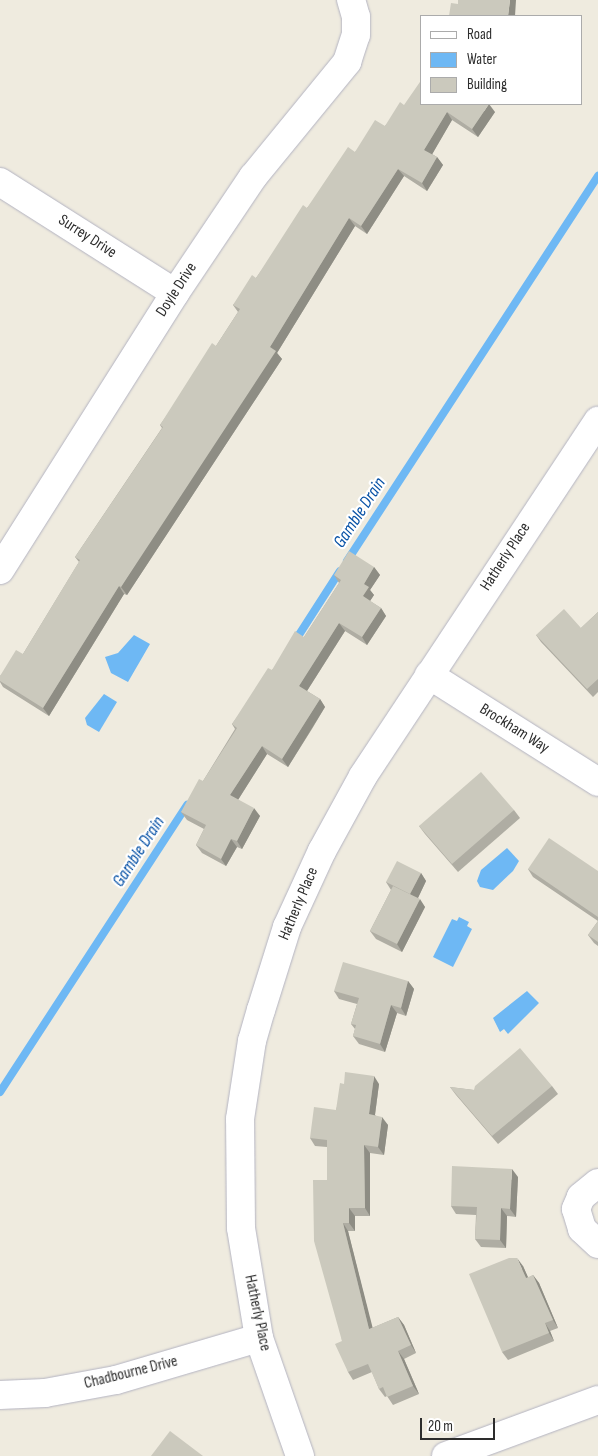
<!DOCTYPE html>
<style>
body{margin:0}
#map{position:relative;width:598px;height:1456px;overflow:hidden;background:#efebdf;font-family:"Sofia Sans Condensed",sans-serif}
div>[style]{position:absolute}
.water>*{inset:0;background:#6eb8f4}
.stream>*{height:8px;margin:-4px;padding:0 4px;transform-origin:4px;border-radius:4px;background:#6eb8f4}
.roads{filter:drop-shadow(0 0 1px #b3b3c1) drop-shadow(0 0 1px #b3b3c1)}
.minor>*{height:28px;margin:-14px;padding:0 14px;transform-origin:14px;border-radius:14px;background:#fff}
.wall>*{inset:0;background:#afada3}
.shaded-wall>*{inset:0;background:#8e8d84}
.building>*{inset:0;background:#cbc9bd}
span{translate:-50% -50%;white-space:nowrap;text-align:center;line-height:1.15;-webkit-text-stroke:4.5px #fff;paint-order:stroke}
.street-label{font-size:16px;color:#2d2d2d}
.water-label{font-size:18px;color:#0852a6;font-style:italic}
.legend{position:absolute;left:420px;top:15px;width:162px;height:90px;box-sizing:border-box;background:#fff;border:1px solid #ababab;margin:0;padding:6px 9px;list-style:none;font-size:15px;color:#2d2d2d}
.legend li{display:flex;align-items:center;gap:10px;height:25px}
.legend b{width:25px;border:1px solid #ababab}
.scale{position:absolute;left:420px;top:1418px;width:75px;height:22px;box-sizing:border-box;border:2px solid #2d2d2d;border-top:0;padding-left:6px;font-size:15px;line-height:18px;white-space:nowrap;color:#2d2d2d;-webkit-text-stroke:4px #fff;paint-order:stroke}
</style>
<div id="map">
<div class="water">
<i style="clip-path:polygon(134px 635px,150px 644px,128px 682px,111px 673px,105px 657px,118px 653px)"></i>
<i style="clip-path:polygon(104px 694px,117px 702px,99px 732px,87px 725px,85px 718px)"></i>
<i style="clip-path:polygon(507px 848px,519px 861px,513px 871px,493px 890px,480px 887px,477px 881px,481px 870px)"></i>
<i style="clip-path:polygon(459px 917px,469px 922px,467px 926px,472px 929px,453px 967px,433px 957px,452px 919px,457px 921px)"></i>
<i style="clip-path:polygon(527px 991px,539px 1003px,508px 1034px,504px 1029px,500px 1032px,493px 1018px)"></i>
</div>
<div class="stream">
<i style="left:347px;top:561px;width:460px;rotate:-56.9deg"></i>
<i style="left:295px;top:641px;width:83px;rotate:-57.3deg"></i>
<i style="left:0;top:1092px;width:343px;rotate:-56.9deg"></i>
</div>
<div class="roads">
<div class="minor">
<i style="left:0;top:182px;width:207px;rotate:32.4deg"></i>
<i style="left:0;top:570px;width:328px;rotate:-57.7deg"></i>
<i style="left:175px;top:293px;width:140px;rotate:-56.1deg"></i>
<i style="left:253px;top:177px;width:149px;rotate:-50.7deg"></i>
<i style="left:347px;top:62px;width:28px;rotate:-72deg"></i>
<i style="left:356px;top:35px;width:18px;rotate:-90deg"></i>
<i style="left:356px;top:17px;width:18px;rotate:-106deg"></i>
<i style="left:429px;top:675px;width:200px;rotate:32.3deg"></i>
<i style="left:598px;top:1183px;width:22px;rotate:141deg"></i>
<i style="left:581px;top:1197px;width:13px;rotate:113deg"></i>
<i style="left:576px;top:1209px;width:21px;rotate:73deg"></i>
<i style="left:582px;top:1229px;width:22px;rotate:43deg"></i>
<i style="left:0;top:1395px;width:45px;rotate:-2.5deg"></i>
<i style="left:45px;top:1393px;width:72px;rotate:-10.4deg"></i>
<i style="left:116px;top:1380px;width:149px;rotate:-16.4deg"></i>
<i style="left:300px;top:1456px;width:125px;rotate:-109.2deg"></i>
<i style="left:259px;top:1338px;width:111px;rotate:-99.3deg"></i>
<i style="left:241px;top:1228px;width:109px;rotate:-90.5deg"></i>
<i style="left:240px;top:1119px;width:79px;rotate:-81.3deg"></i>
<i style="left:252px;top:1041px;width:32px;rotate:-74deg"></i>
<i style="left:261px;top:1010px;width:87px;rotate:-72.6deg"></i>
<i style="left:287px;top:927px;width:84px;rotate:-65.3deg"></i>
<i style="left:322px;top:851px;width:85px;rotate:-61.3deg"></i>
<i style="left:363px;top:776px;width:426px;rotate:-56.5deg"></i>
<i style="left:446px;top:1456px;width:162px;rotate:-20.2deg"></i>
</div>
</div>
<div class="wall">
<i style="clip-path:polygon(404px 105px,495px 112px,478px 137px,452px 120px,432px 154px,437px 157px,443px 165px,427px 191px,404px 176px,367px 234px,355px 226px,277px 353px,282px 359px,127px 595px,124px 594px,49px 716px,3px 687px,0 682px,0 676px,23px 654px,79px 562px,75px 557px,162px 428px,160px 425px,216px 346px,238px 312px,233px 305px,256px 278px,307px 208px,355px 152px,385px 126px)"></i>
<i style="clip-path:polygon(374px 567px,380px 575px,370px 590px,374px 595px,370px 601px,381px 608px,386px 616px,367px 645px,345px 631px,307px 691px,320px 699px,325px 707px,312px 729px,288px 767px,267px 754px,238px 800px,260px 816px,242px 849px,237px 847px,226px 866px,202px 853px,196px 845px,204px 829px,187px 820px,181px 812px,203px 781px,235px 729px,232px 724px,272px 670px,304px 637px,339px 583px,334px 575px)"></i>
<i style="clip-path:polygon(598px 612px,598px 692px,593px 697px,541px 642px,536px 635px,581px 628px)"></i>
<i style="clip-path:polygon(514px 810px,520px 818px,458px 872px,425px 834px,419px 826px)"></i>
<i style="clip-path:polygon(528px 869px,598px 871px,598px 946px,594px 943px,588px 935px,598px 921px,533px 877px)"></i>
<i style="clip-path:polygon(421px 873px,426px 881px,418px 898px,425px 907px,402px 952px,376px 939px,370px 931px,391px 890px,386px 882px)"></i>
<i style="clip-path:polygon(408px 981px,414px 989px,406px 1016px,397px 1013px,385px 1052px,359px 1044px,353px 1036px,355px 1029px,351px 1024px,357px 1004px,339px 999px,334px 991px)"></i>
<i style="clip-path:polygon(344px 1084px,379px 1084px,375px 1115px,388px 1125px,384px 1155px,370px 1153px,370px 1216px,355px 1216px,355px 1231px,348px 1231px,372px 1328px,398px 1317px,404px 1325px,416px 1353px,404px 1359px,419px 1394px,393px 1405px,387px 1396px,385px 1397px,379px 1389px,372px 1372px,353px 1380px,348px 1372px,342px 1341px,327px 1180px,327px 1147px,315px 1146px,310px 1138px,336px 1110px)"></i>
<i style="clip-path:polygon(552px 1086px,558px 1094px,498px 1144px,456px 1095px,450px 1087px,474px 1090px)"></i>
<i style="clip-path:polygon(518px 1177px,516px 1217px,507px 1216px,506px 1248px,481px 1247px,475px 1239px,476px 1215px,456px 1214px,451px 1206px)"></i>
<i style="clip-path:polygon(523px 1266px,528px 1278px,533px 1275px,539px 1283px,558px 1328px,550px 1331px,554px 1341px,508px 1360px,502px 1352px)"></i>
</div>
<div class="shaded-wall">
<i style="clip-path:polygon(510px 0,516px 0,515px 16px,508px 16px)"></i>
<i style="clip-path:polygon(489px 104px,495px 112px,478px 137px,472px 129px)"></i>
<i style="clip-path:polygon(447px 112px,452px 120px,430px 158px,424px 150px)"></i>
<i style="clip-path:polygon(437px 157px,443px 165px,427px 191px,422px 183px)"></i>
<i style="clip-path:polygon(398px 169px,404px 176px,367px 234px,361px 226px)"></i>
<i style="clip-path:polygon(349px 218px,355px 226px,277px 353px,282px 359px,127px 595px,121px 587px,270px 347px)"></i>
<i style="clip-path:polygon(374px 567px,380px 575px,370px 590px,374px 595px,368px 604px,363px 596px,364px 584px)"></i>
<i style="clip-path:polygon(119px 586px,124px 594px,49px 716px,43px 708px)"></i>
<i style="clip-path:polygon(381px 608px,386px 616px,367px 645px,362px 637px)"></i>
<i style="clip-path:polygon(339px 623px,345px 631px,305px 694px,299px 686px)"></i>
<i style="clip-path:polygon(320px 699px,325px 707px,288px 767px,282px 759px)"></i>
<i style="clip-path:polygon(262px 746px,267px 754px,236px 803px,230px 795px)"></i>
<i style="clip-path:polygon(254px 808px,260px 816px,242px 849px,237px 841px)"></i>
<i style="clip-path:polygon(231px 839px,237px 847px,226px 866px,221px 859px)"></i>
<i style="clip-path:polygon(421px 873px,426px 881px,416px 902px,410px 894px)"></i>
<i style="clip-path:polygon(420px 899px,425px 907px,402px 952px,397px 944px)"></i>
<i style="clip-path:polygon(408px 981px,414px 989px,406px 1016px,401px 1008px)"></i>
<i style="clip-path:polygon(391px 1005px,397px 1013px,385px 1052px,380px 1044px)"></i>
<i style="clip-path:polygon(374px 1076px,379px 1084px,374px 1122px,369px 1114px)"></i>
<i style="clip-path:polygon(382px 1117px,388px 1125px,384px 1155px,378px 1147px)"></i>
<i style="clip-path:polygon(364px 1145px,370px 1153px,370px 1216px,365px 1208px)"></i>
<i style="clip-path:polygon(512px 1169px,518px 1177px,516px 1217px,510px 1209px)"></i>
<i style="clip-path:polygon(349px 1208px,355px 1216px,355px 1231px,349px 1223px)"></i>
<i style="clip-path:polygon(501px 1208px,507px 1216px,506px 1248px,500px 1240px)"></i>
<i style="clip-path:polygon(343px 1223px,348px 1231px,375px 1337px,369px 1329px)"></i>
<i style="clip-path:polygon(517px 1258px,523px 1266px,532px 1286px,526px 1278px)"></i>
<i style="clip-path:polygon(533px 1275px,539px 1283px,558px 1328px,553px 1320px)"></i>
<i style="clip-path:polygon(398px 1317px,404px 1325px,416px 1353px,411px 1345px)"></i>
<i style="clip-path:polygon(545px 1323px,550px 1331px,554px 1341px,549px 1333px)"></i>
<i style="clip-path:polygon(398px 1351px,404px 1359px,419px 1394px,413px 1386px)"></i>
</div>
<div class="building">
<i style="clip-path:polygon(458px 0,510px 0,508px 16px,449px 16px,451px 3px,458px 4px)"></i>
<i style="clip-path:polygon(422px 79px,422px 104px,489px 104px,472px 129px,447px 112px,424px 150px,437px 157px,422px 183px,398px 169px,361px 226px,349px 218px,270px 347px,276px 351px,121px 587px,119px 586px,43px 708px,0 681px,0 676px,16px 650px,23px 654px,80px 560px,75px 557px,163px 427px,160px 425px,212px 343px,216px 346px,240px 309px,233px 305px,252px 275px,256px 278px,303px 205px,307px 208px,348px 147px,355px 152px,375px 120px,385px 126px,400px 102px,404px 105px)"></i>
<i style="clip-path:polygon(349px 551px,374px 567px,364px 584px,369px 587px,363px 596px,381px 608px,362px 637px,339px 623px,299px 686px,320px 699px,306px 721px,282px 759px,262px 746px,230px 795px,254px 808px,237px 841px,231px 839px,221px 859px,196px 845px,206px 825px,181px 812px,199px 779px,203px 781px,237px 728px,232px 724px,268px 668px,272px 670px,295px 631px,304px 637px,341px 580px,334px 575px)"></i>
<i style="clip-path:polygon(564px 609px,581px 628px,598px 612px,598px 679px,587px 689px,536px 635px)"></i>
<i style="clip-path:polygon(481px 772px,514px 810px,452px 864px,419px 826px)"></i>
<i style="clip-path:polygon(549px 838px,598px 871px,598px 917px,528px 869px)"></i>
<i style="clip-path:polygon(397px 861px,421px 873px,410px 894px,386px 882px)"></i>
<i style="clip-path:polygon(393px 886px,420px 899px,397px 944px,370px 931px)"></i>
<i style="clip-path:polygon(598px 921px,598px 942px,588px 935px)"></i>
<i style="clip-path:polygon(343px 962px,408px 981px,401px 1008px,391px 1005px,380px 1044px,353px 1036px,356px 1025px,351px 1024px,359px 998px,334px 991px)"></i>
<i style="clip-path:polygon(520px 1048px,552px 1086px,492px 1136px,450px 1087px,474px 1090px,475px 1086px)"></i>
<i style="clip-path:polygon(345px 1072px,374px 1076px,369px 1114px,382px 1117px,378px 1147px,364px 1145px,365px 1208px,349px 1208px,349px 1223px,343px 1223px,369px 1329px,398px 1317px,411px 1345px,398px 1351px,413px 1386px,387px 1397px,383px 1387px,379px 1389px,368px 1364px,348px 1372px,335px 1344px,342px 1341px,314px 1241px,313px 1180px,327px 1180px,327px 1140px,310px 1138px,314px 1107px,336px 1110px,340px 1083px,344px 1084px)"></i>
<i style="clip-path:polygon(452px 1166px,512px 1169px,510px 1209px,501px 1208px,500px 1240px,475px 1239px,477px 1207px,451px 1206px)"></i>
<i style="clip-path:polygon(509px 1258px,517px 1258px,526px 1278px,533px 1275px,553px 1320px,545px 1323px,549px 1333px,502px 1352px,469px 1274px)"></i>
<i style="clip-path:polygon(170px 1431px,203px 1456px,151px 1456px)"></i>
</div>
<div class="street-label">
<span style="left:87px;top:237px;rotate:33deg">Surrey Drive</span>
<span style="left:177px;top:290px;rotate:-57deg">Doyle Drive</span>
<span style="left:506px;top:557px;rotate:-57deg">Hatherly Place</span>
<span style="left:514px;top:729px;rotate:32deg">Brockham Way</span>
<span style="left:299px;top:904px;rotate:-67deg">Hatherly Place</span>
<span style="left:257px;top:1313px;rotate:78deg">Hatherly Place</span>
<span style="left:131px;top:1373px;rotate:-14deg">Chadbourne Drive</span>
</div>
<div class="water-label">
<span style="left:360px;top:513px;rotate:-57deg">Gamble Drain</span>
<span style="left:139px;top:852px;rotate:-57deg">Gamble Drain</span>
</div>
<ul class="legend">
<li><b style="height:6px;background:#fff"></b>Road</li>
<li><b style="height:14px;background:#6eb8f4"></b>Water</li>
<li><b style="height:14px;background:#cbc9bd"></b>Building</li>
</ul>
<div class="scale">20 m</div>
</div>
